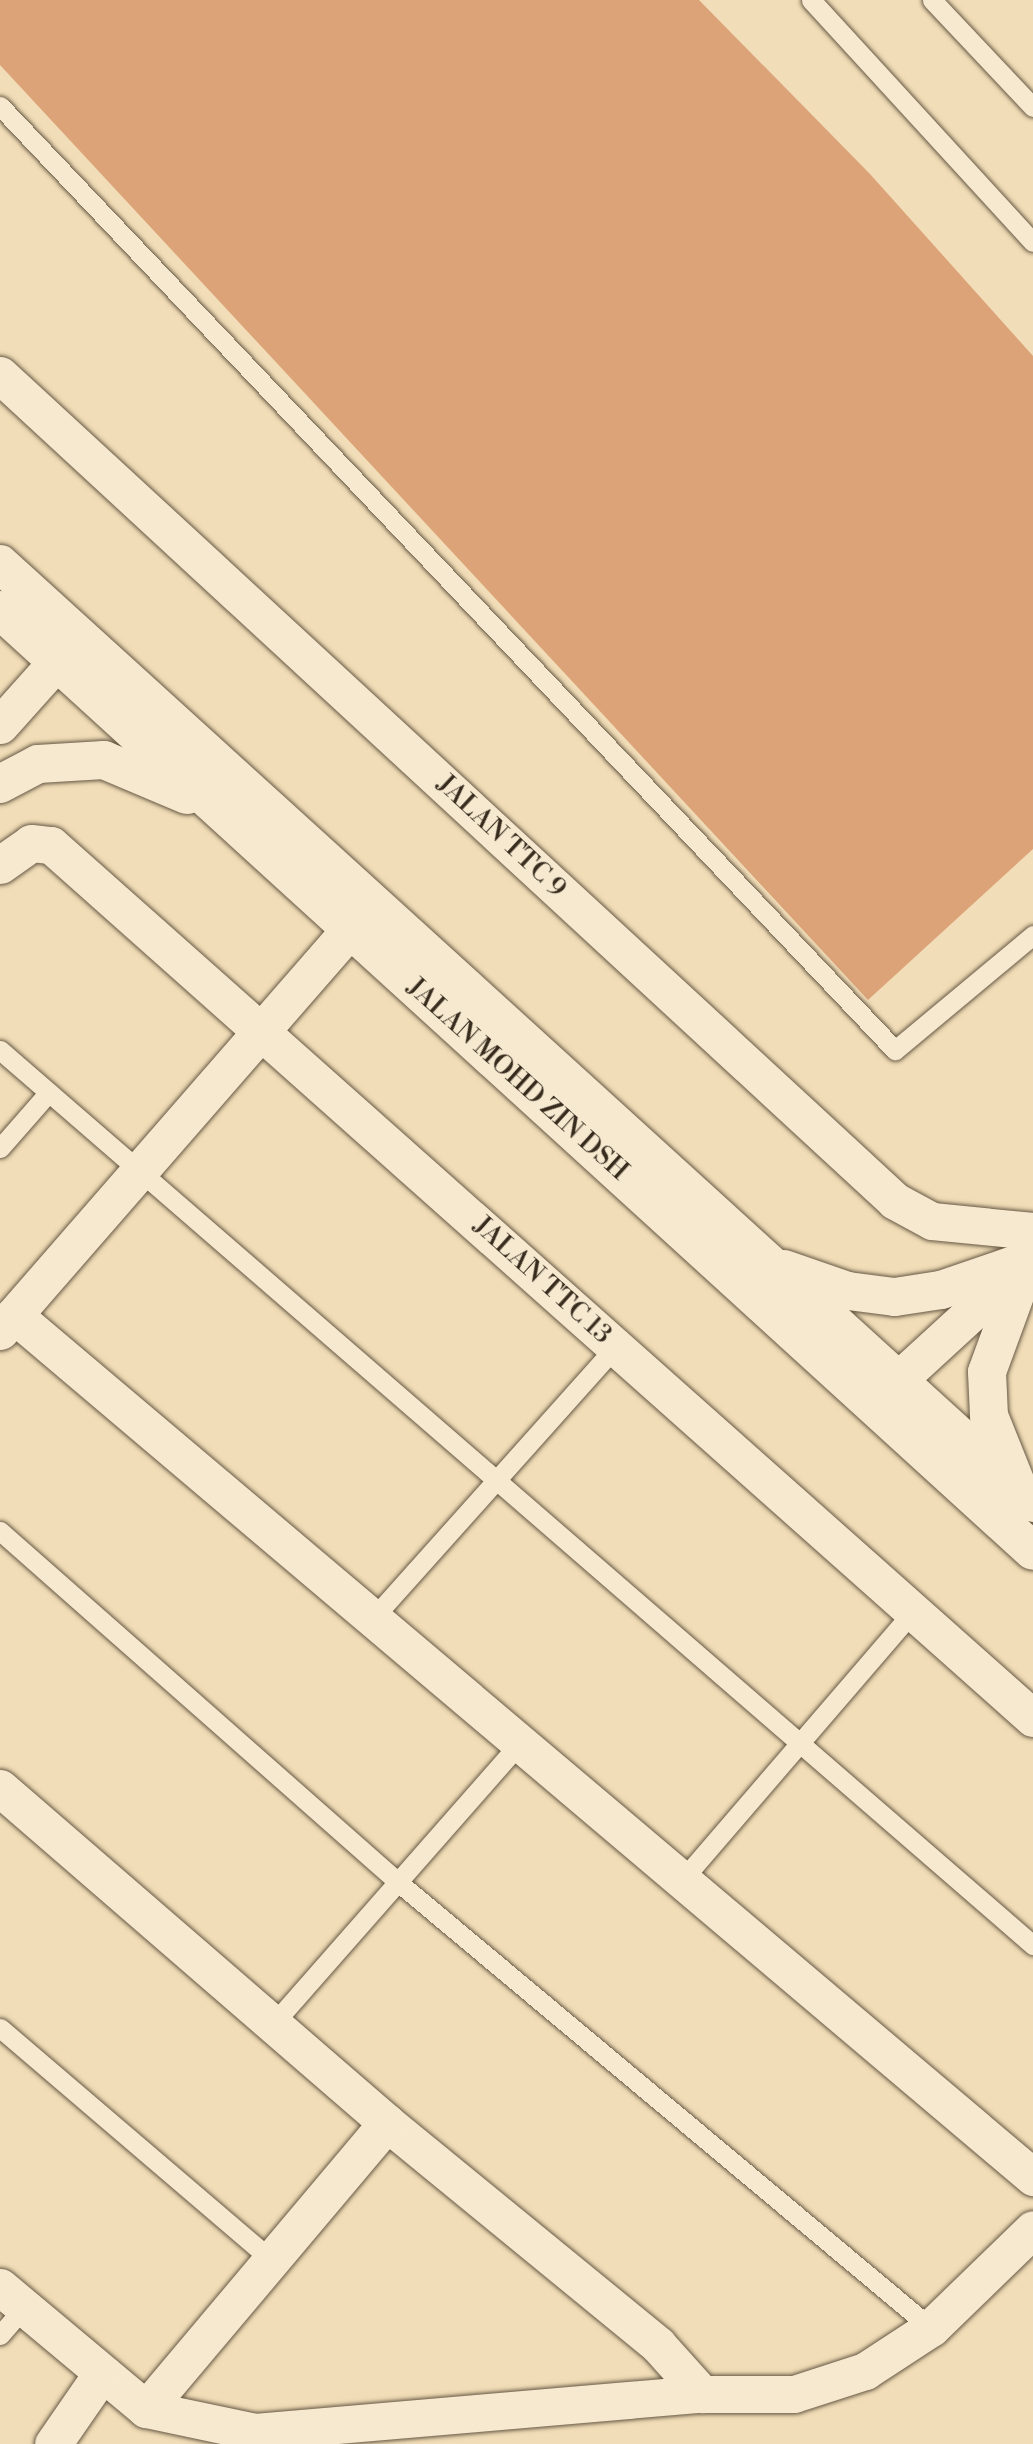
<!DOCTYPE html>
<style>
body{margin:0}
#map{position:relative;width:1033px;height:2444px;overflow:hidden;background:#f1ddb7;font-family:"Libre Bodoni",serif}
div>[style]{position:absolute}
.building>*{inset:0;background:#dca379}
.roads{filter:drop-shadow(0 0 2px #665844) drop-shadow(0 0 2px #665844)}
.lane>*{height:19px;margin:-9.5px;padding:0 9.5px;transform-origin:9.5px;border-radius:9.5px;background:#f6e9d0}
.street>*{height:37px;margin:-18.5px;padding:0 18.5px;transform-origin:18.5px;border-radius:18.5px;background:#f6e9d0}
.secondary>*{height:38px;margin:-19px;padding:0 19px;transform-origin:19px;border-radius:19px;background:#f6e9d0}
span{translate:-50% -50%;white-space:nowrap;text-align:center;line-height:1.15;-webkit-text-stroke:5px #f6e9d0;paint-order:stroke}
.street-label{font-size:26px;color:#372b1e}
</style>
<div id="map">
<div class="building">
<i style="clip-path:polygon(0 0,699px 0,870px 174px,1033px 356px,1033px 849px,868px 1000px,0 65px)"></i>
</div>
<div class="roads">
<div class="lane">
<i style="left:811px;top:0;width:328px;rotate:47.5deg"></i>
<i style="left:932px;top:0;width:147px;rotate:46.7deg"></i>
<i style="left:0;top:106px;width:1301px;rotate:46.53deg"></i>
<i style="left:895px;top:1050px;width:180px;rotate:-39.8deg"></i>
<i style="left:0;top:1050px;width:1367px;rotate:40.91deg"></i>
<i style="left:0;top:1148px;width:74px;rotate:-48.8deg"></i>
<i style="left:0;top:1531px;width:531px;rotate:41.41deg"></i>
<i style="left:398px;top:1882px;width:695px;rotate:39.92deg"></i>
<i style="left:373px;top:1618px;width:363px;rotate:-48.2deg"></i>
<i style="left:682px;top:1880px;width:355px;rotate:-49.3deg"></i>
<i style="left:273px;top:2024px;width:374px;rotate:-48.7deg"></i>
<i style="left:0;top:2028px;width:358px;rotate:40.5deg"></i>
<i style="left:0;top:2335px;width:37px;rotate:-49deg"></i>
</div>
<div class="street">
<i style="left:0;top:375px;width:1218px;rotate:42.7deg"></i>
<i style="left:895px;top:1201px;width:42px;rotate:28.4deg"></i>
<i style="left:932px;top:1221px;width:101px;rotate:5.7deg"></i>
<i style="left:0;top:725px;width:114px;rotate:-48.2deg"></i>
<i style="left:0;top:865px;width:38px;rotate:-35deg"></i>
<i style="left:31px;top:843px;width:20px;rotate:6deg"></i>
<i style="left:51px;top:845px;width:1314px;rotate:41.64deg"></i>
<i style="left:14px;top:1315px;width:1335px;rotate:40.23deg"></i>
<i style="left:0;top:1331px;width:534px;rotate:-48.95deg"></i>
<i style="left:874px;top:1402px;width:212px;rotate:-42.5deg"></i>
<i style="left:0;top:1788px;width:512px;rotate:40.88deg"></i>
<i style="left:387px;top:2123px;width:350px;rotate:39.3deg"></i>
<i style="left:658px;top:2345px;width:66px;rotate:48.1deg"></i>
<i style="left:0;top:2287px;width:190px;rotate:39.9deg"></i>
<i style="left:146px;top:2409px;width:111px;rotate:11.9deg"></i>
<i style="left:255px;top:2432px;width:449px;rotate:-4.9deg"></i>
<i style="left:702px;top:2394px;width:92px"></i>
<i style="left:794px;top:2394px;width:75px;rotate:-17.9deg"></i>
<i style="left:865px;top:2371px;width:79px;rotate:-33.1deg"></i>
<i style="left:931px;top:2328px;width:142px;rotate:-44.1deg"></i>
<i style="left:146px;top:2409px;width:374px;rotate:-49.9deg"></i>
<i style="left:53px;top:2444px;width:86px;rotate:-55.4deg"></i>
</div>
<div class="secondary">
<i style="left:0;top:564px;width:1396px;rotate:42.27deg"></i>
<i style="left:0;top:610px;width:1397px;rotate:42.33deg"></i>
<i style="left:0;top:784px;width:43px;rotate:-27.8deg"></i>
<i style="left:38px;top:764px;width:66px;rotate:-3.5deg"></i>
<i style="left:104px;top:760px;width:90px;rotate:22.9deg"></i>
<i style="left:784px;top:1269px;width:68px;rotate:19deg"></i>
<i style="left:848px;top:1291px;width:47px;rotate:7.3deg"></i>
<i style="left:895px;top:1297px;width:47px;rotate:-8.7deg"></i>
<i style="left:941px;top:1290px;width:92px;rotate:-19deg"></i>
<i style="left:1016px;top:1483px;width:72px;rotate:-111.9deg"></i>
<i style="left:989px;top:1416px;width:44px;rotate:-92.6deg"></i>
<i style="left:987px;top:1372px;width:119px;rotate:-69.9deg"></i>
</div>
</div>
<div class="street-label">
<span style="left:501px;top:837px;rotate:43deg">JALAN TTC 9</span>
<span style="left:517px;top:1080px;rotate:42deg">JALAN MOHD ZIN DSH</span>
<span style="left:542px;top:1281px;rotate:42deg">JALAN TTC 13</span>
</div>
</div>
